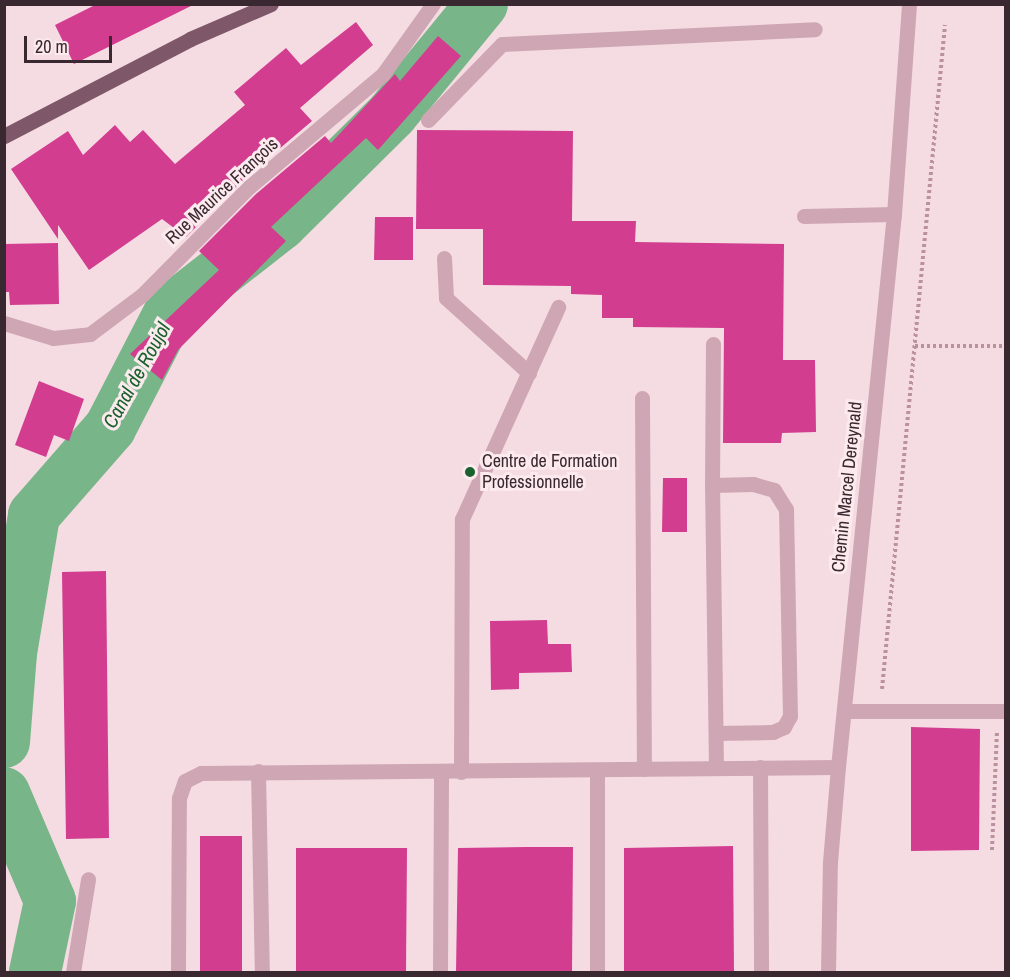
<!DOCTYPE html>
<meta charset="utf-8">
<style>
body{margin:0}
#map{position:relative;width:1010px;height:977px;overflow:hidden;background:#f5dce3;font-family:"Archivo Narrow",sans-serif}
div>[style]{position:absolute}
.river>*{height:52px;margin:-26px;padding:0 26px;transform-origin:26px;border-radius:26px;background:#78b588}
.building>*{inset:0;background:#d33d8f}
.path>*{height:4px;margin-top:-2px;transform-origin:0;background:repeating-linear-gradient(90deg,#bb91a0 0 3px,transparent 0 6px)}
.minor>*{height:15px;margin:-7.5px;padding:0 7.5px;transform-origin:7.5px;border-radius:7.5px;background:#cfa7b4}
.major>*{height:15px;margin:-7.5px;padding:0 7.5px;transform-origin:7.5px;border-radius:7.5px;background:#7e5869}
.dots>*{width:16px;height:16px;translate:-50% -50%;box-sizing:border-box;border:3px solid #fceaee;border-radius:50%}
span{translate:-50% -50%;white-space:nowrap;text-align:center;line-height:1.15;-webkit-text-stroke:6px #fceaee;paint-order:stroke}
.street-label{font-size:18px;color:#3a2831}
.poi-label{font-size:18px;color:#3a2831}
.left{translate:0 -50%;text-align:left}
.water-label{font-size:20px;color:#19612d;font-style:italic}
.frame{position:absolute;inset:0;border:6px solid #3a2831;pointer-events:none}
.scale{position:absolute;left:24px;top:36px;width:88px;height:27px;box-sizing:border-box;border:3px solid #3a2831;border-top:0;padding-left:8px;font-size:18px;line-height:21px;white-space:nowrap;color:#3a2831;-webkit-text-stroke:4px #fceaee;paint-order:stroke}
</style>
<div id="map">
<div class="river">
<i style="left:4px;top:742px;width:89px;rotate:-85.5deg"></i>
<i style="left:11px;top:653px;width:140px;rotate:-80.5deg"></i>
<i style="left:34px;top:515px;width:116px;rotate:-48.9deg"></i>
<i style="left:110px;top:428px;width:133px;rotate:-62.7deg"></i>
<i style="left:171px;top:310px;width:140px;rotate:-38deg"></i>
<i style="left:281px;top:224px;width:156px;rotate:-44.7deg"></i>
<i style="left:392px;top:114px;width:142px;rotate:-50.7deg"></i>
<i style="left:4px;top:793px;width:117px;rotate:66.9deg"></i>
<i style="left:50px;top:901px;width:73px;rotate:101.9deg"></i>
</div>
<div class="building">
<i style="clip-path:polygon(97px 4px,195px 4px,74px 64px,55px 25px)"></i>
<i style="clip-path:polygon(356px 22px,373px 45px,300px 108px,312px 121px,243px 180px,186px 237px,162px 219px,89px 270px,58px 225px,58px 239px,11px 169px,68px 131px,83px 155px,115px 125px,130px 142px,143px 130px,175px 164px,245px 105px,234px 92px,286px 48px,301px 65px)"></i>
<i style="clip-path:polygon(438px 36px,461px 56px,378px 150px,366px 138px,271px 227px,286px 241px,178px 350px,162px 380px,130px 354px,219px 270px,199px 251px,256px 194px,325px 136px,331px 143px,395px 74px,400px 81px)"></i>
<i style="clip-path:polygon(417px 130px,573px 131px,572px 221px,636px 221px,635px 242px,784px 244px,783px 360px,815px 360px,816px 432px,782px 433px,781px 443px,723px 443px,724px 328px,633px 327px,633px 318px,602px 318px,602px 295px,571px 294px,571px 286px,483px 285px,483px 229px,416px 229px)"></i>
<i style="clip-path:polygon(375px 217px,413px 217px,413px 260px,374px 260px)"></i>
<i style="clip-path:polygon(58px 243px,59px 304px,10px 305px,9px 292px,4px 292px,4px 244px)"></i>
<i style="clip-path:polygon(39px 381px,84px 399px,69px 441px,54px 435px,46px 457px,15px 445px)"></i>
<i style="clip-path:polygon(663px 478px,687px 478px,687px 532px,662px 532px)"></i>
<i style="clip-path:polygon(106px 571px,109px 838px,66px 839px,62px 572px)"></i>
<i style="clip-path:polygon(547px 620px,548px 644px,571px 644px,572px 672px,519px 673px,519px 689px,491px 690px,490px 621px)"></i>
<i style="clip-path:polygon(911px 727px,980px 729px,979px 850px,911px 851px)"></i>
<i style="clip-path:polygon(200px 836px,242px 836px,242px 972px,200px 972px)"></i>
<i style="clip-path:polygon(733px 846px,734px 972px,624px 972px,624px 848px)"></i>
<i style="clip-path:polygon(527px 847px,573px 847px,572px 972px,456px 972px,458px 848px)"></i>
<i style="clip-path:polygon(296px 848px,407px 848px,406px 972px,296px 972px)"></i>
</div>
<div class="path">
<i style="left:915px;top:346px;width:91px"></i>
<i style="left:882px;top:689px;width:667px;rotate:-84.58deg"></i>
<i style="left:992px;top:850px;width:119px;rotate:-87.6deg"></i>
</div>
<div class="minor">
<i style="left:428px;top:120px;width:106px;rotate:-45.8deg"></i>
<i style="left:502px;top:44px;width:313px;rotate:-2.7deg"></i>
<i style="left:804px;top:216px;width:90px;rotate:-1.3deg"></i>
<i style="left:444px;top:258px;width:40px;rotate:87.1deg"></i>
<i style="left:446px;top:298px;width:112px;rotate:42.1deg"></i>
<i style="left:4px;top:323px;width:51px;rotate:17deg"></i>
<i style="left:53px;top:338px;width:37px;rotate:-6deg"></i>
<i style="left:90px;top:334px;width:65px;rotate:-36.9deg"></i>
<i style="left:142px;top:295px;width:152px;rotate:-45.3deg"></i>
<i style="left:249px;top:187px;width:175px;rotate:-40.1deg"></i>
<i style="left:383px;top:74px;width:86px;rotate:-54.5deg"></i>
<i style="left:642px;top:398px;width:371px;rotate:89.7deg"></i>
<i style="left:712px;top:485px;width:141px;rotate:-89.6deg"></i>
<i style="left:844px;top:711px;width:162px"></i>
<i style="left:760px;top:767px;width:205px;rotate:89.7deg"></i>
<i style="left:716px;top:768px;width:283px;rotate:-90.8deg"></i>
<i style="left:712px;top:485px;width:41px;rotate:-1.4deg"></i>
<i style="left:753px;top:484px;width:22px;rotate:16deg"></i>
<i style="left:774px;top:490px;width:22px;rotate:58deg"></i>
<i style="left:786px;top:509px;width:207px;rotate:88.9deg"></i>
<i style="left:790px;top:716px;width:13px;rotate:119deg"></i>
<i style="left:784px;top:727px;width:12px;rotate:156deg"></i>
<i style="left:773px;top:732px;width:57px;rotate:179deg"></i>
<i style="left:597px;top:770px;width:202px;rotate:90deg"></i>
<i style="left:258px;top:771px;width:201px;rotate:88.9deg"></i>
<i style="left:461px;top:772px;width:253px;rotate:-89.8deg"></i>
<i style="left:462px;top:519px;width:233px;rotate:-65.6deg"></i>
<i style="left:178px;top:969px;width:171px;rotate:-89.7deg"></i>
<i style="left:179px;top:798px;width:18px;rotate:-71deg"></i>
<i style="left:185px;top:781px;width:18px;rotate:-27deg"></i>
<i style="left:201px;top:773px;width:637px;rotate:-0.54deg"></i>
<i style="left:73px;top:972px;width:94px;rotate:-80.8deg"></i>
<i style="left:440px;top:972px;width:199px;rotate:-89.7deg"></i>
<i style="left:828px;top:972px;width:110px;rotate:-89deg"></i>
<i style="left:830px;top:862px;width:95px;rotate:-85.2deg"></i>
<i style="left:838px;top:767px;width:556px;rotate:-84.22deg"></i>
<i style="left:894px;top:214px;width:211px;rotate:-85.9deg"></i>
</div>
<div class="major">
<i style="left:4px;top:136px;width:210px;rotate:-27.5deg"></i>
<i style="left:190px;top:39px;width:88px;rotate:-23.4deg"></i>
</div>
<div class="dots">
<i style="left:470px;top:472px;background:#19612d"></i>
</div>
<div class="street-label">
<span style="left:222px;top:191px;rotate:-43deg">Rue Maurice François</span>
<span style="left:847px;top:487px;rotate:-84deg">Chemin Marcel Dereynald</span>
</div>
<div class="poi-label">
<span class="left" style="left:482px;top:472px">Centre de Formation<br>Professionnelle</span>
</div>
<div class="water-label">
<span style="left:136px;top:375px;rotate:-61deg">Canal de Roujol</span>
</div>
<div class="frame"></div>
<div class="scale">20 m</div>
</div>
